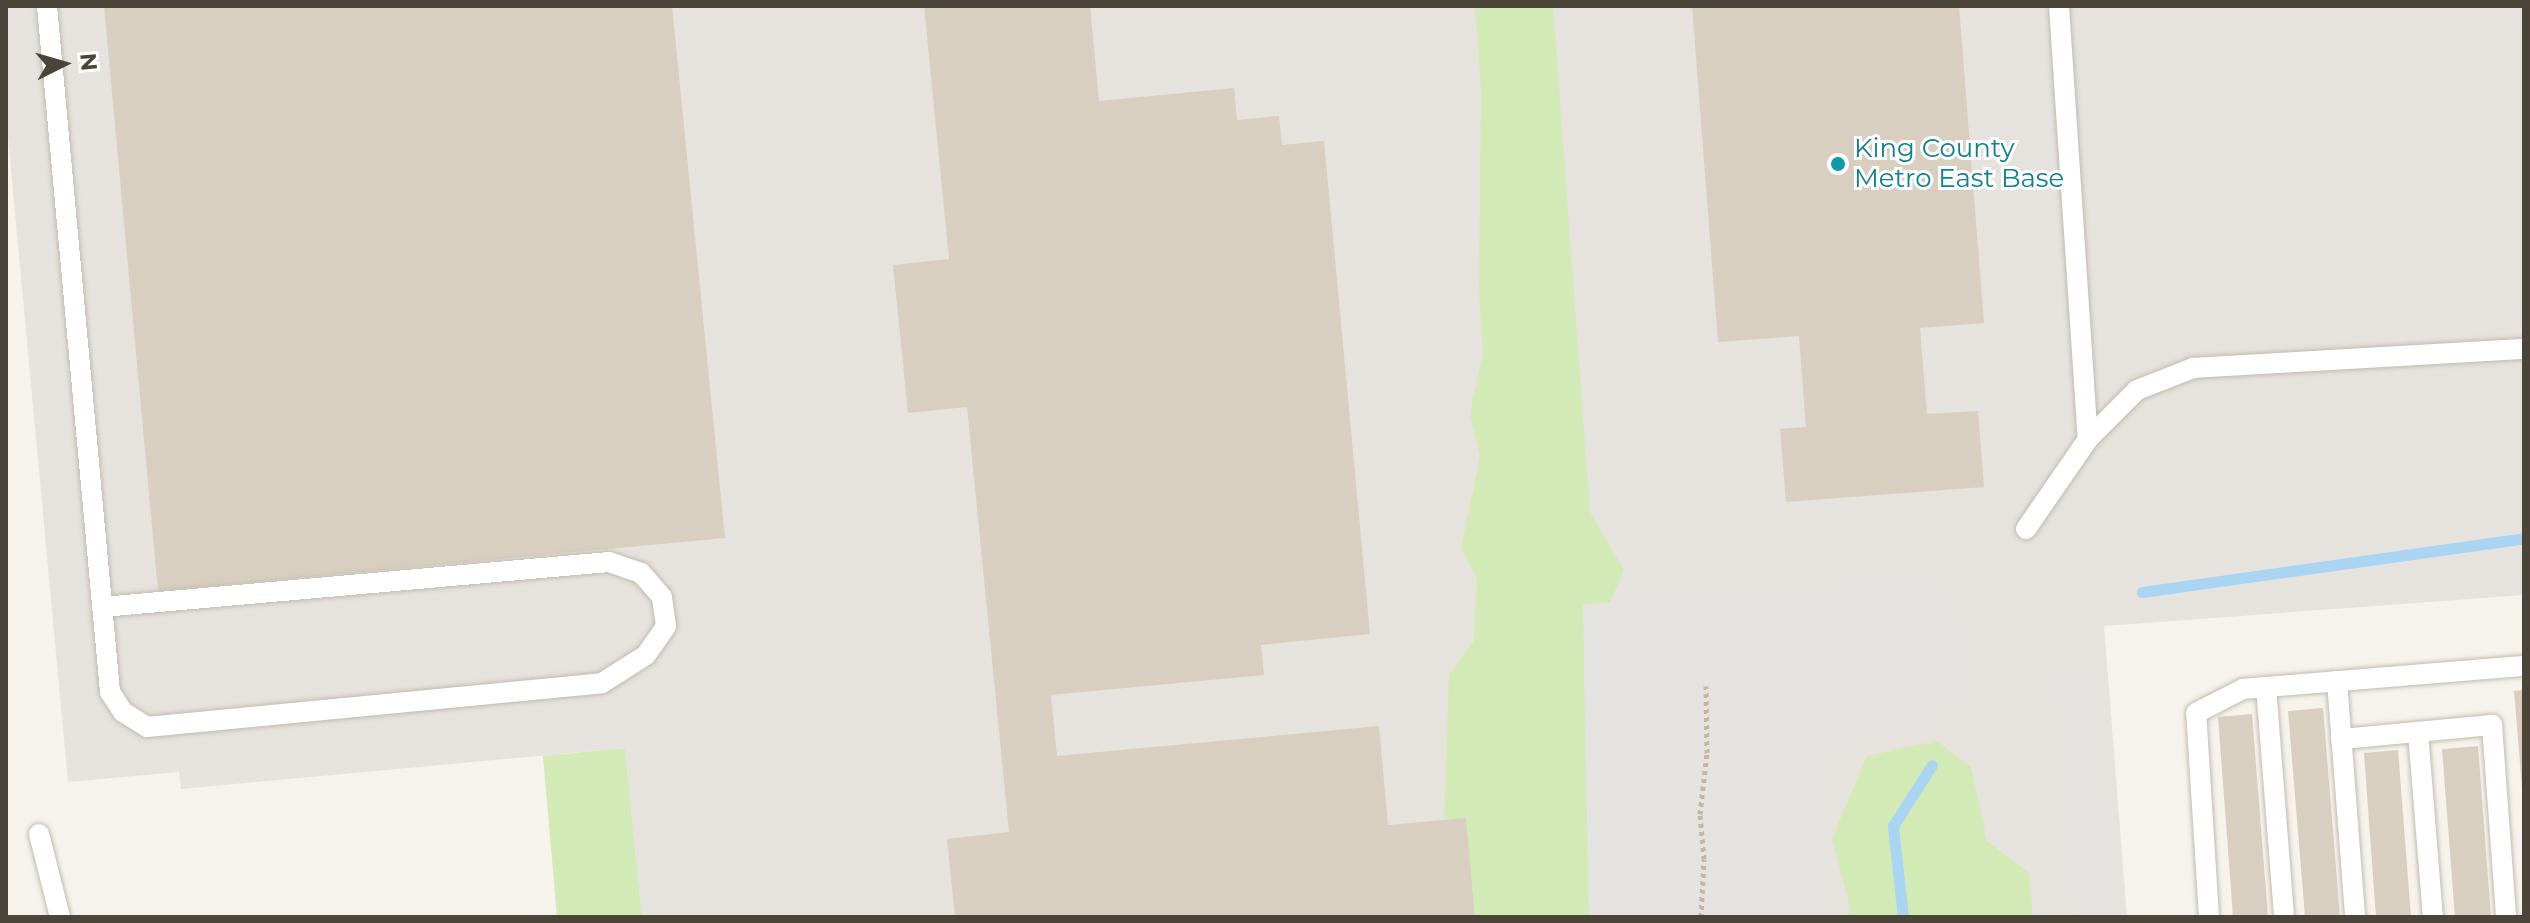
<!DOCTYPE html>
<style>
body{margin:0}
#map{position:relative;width:2530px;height:923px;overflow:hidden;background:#f6f3ec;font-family:Montserrat,sans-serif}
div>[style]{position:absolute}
.industrial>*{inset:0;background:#e6e2dd}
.green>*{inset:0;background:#d2eab5}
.parking>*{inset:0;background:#e5e3e0}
.stream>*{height:11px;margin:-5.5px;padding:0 5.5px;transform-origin:5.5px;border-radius:5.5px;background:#a9d4f2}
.building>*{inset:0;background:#d8cfc1}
.path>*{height:5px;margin-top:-2.5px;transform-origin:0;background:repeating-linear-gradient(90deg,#c4b79f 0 4px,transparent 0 8px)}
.roads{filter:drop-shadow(0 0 2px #c2bbae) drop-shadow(0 0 2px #c2bbae)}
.lane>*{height:20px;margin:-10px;padding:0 10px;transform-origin:10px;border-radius:10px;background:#fff}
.dots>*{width:22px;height:22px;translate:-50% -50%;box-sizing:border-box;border:4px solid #fff;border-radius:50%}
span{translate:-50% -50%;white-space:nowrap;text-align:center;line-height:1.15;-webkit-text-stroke:6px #fff;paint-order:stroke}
.culture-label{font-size:26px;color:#0d838f}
.left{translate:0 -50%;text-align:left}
.frame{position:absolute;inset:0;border:8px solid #4b4439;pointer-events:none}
.north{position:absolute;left:24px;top:24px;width:80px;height:80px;-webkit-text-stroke:6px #fff;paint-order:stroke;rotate:85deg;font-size:22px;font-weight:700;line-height:32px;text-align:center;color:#4b4439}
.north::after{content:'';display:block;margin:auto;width:28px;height:36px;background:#4b4439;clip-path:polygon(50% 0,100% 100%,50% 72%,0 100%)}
</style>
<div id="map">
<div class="industrial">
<i style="clip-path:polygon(6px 6px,2524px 6px,2524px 595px,2104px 626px,2127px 917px,642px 917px,625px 748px,181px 789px,179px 772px,68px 782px,6px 116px)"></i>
</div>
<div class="green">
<i style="clip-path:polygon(1475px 6px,1553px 6px,1590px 512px,1624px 570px,1584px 661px,1589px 917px,1475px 917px,1466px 818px,1444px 820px,1449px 674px,1474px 641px,1477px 579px,1461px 548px,1480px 457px,1470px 414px,1483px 352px,1479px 291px,1481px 88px)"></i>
<i style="clip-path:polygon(1937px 741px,1971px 767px,1987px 841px,2029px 873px,2033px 917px,1848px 917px,1850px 907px,1832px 839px,1867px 756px)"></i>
<i style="clip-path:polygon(625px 748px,642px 917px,557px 917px,543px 756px)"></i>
</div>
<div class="parking">
<i style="clip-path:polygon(1924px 584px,1950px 605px,1961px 628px,1966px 699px,1932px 701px,1931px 734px,1819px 741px,1822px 917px,1589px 917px,1583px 604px,1764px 592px,1833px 598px,1839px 589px)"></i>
<i style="clip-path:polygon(2088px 671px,2108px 917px,2078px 917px,2058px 674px)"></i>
</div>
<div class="stream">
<i style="left:2142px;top:592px;width:386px;rotate:-8deg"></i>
<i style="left:1903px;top:917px;width:92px;rotate:-96.3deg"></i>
<i style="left:1893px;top:826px;width:72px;rotate:-57.4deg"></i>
</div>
<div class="building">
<i style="clip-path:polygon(104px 6px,672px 6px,725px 538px,158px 591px)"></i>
<i style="clip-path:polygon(924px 6px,1090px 6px,1099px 101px,1234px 88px,1237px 120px,1279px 116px,1282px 145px,1324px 141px,1370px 634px,1261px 645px,1264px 675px,1051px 695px,1057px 756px,1379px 726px,1388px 825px,1466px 818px,1475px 917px,955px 917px,947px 839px,1009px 832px,967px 407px,908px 413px,893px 265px,949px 259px)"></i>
<i style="clip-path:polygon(1692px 6px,1959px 6px,1984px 323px,1920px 328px,1927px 414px,1978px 411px,1984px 487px,1786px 502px,1780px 429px,1806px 427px,1799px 336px,1718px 342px)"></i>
<i style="clip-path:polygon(2524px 690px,2524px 788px,2522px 788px,2514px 691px)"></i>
<i style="clip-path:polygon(2323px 708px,2340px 917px,2305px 917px,2288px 711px)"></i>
<i style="clip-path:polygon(2252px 714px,2268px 917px,2233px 917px,2218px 717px)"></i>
<i style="clip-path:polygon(2478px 746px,2491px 917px,2455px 917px,2442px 749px)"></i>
<i style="clip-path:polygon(2398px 750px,2411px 917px,2376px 917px,2364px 753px)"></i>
</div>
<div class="path">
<i style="left:1701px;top:917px;width:58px;rotate:-87deg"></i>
<i style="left:1704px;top:859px;width:45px;rotate:-95.1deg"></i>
<i style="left:1700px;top:814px;width:61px;rotate:-83.5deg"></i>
<i style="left:1707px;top:753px;width:67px;rotate:-90.9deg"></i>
</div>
<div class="roads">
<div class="lane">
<i style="left:47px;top:6px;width:689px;rotate:84.75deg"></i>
<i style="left:110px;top:692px;width:24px;rotate:57deg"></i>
<i style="left:123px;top:712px;width:28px;rotate:32deg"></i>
<i style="left:147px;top:727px;width:457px;rotate:-5.5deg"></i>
<i style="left:602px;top:683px;width:52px;rotate:-32.5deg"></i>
<i style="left:646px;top:655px;width:35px;rotate:-55deg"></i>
<i style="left:666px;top:626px;width:29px;rotate:-98deg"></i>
<i style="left:662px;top:597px;width:32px;rotate:-131deg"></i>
<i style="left:641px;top:573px;width:34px;rotate:-161deg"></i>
<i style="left:609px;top:562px;width:508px;rotate:174.92deg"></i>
<i style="left:2059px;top:6px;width:434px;rotate:86.2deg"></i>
<i style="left:2026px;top:529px;width:109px;rotate:-55.4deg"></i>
<i style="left:2088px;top:439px;width:69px;rotate:-45deg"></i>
<i style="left:2137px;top:390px;width:60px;rotate:-21.4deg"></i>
<i style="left:2193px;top:368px;width:332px;rotate:-3.3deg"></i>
<i style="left:2337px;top:681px;width:237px;rotate:85.6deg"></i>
<i style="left:2266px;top:687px;width:231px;rotate:85.5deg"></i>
<i style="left:2418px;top:732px;width:186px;rotate:85.4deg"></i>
<i style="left:2341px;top:739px;width:152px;rotate:-5.3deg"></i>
<i style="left:2492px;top:725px;width:193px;rotate:85.8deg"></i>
<i style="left:39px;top:834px;width:86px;rotate:75.8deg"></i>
<i style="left:2209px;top:917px;width:204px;rotate:-93.6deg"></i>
<i style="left:2196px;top:713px;width:53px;rotate:-27.1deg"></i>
<i style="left:2243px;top:689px;width:282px;rotate:-4.7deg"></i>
</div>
</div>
<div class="dots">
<i style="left:1838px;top:164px;background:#0f9aa8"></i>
</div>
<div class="culture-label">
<span class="left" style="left:1854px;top:164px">King County<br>Metro East Base</span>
</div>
<div class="frame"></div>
<div class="north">N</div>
</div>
